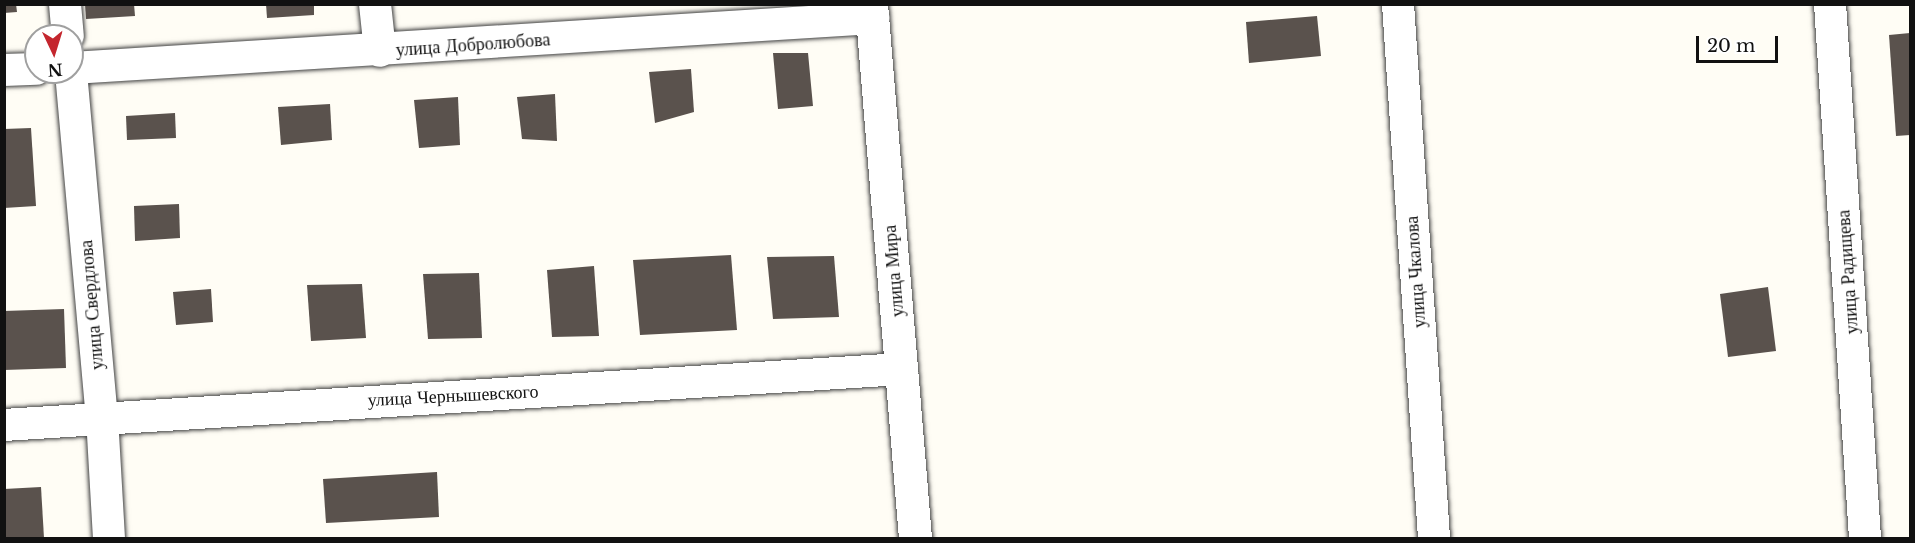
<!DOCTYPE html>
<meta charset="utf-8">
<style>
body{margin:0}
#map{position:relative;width:1915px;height:543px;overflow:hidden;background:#fffdf5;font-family:"Libre Baskerville",serif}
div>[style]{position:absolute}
.building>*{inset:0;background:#5a524d}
.roads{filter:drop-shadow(0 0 2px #444) drop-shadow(0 0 2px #444)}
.minor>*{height:32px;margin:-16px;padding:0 16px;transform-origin:16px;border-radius:16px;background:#fff}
.tertiary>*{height:33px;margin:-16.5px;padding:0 16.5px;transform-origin:16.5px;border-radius:16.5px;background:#fff}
span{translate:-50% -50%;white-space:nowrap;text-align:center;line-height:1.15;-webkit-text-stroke:6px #fff;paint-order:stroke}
.street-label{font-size:18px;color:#111}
.frame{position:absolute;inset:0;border:6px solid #111;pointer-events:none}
.north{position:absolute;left:24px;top:24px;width:60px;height:60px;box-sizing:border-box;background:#fff;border:2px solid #a0a0a0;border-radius:50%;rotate:176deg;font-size:16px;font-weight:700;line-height:24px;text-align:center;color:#111}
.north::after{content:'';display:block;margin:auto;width:21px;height:27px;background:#c4262e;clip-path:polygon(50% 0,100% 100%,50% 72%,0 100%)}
.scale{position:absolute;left:1696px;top:36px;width:82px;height:27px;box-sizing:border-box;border:3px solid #111;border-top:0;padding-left:8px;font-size:18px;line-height:21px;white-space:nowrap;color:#111;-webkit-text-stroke:4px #fff;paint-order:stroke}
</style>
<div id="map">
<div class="building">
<i style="clip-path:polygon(4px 4px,16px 4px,17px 12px,4px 13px)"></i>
<i style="clip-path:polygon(85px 4px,134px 4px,135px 16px,86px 19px)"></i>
<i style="clip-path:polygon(266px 4px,314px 4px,314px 15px,267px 18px)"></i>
<i style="clip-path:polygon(1317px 16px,1321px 56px,1249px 63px,1246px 22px)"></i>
<i style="clip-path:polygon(1910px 33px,1910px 135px,1896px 136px,1889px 35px)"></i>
<i style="clip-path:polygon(773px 53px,808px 53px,813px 106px,778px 109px)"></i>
<i style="clip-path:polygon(691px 69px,694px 112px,655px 123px,649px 72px)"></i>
<i style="clip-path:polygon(555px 94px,557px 141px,522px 139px,517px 97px)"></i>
<i style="clip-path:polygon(458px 97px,460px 145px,419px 148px,414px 100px)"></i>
<i style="clip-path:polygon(330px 104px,332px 140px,281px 145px,278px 107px)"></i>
<i style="clip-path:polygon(175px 113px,176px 138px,127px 140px,126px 116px)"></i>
<i style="clip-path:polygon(31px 128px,36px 206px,4px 208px,4px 129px)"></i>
<i style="clip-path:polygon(179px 204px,180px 238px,135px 241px,134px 206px)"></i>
<i style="clip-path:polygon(731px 255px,737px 330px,640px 335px,633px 260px)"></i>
<i style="clip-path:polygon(834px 256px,839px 317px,773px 319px,767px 257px)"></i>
<i style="clip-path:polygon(594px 266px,599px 336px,552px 337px,547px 270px)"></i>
<i style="clip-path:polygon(479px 273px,482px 338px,428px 339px,423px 274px)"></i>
<i style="clip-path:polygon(362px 284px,366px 338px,311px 341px,307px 285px)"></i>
<i style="clip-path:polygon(1768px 287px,1776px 351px,1728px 357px,1720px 294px)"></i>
<i style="clip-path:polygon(211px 289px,213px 322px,176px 325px,173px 292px)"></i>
<i style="clip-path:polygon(64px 309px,66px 368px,4px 370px,4px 311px)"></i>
<i style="clip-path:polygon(437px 472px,439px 517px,326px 523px,323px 479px)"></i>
<i style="clip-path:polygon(41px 487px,44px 538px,4px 538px,4px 489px)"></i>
</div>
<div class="roads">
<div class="minor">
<i style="left:65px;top:4px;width:32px;rotate:85deg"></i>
<i style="left:375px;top:4px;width:47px;rotate:83.9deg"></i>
<i style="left:1398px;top:4px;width:535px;rotate:86.14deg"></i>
<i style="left:1830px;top:4px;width:535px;rotate:86.25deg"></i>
<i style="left:72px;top:68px;width:803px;rotate:-3.57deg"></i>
<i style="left:4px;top:70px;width:32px;rotate:-2deg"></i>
<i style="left:71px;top:72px;width:346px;rotate:84.9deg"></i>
<i style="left:102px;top:417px;width:121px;rotate:86.7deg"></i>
<i style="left:4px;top:425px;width:900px;rotate:-3.57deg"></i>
</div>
<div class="tertiary">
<i style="left:871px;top:4px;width:536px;rotate:85.29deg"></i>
</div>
</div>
<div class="street-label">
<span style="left:473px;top:45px;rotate:-4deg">улица Добролюбова</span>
<span style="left:894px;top:271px;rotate:-95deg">улица Мира</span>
<span style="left:1416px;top:272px;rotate:-94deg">улица Чкалова</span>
<span style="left:1848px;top:272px;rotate:-94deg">улица Радищева</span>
<span style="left:92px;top:305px;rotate:-95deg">улица Свердлова</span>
<span style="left:453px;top:396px;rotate:-3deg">улица Чернышевского</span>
</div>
<div class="frame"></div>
<div class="north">N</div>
<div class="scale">20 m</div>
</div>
